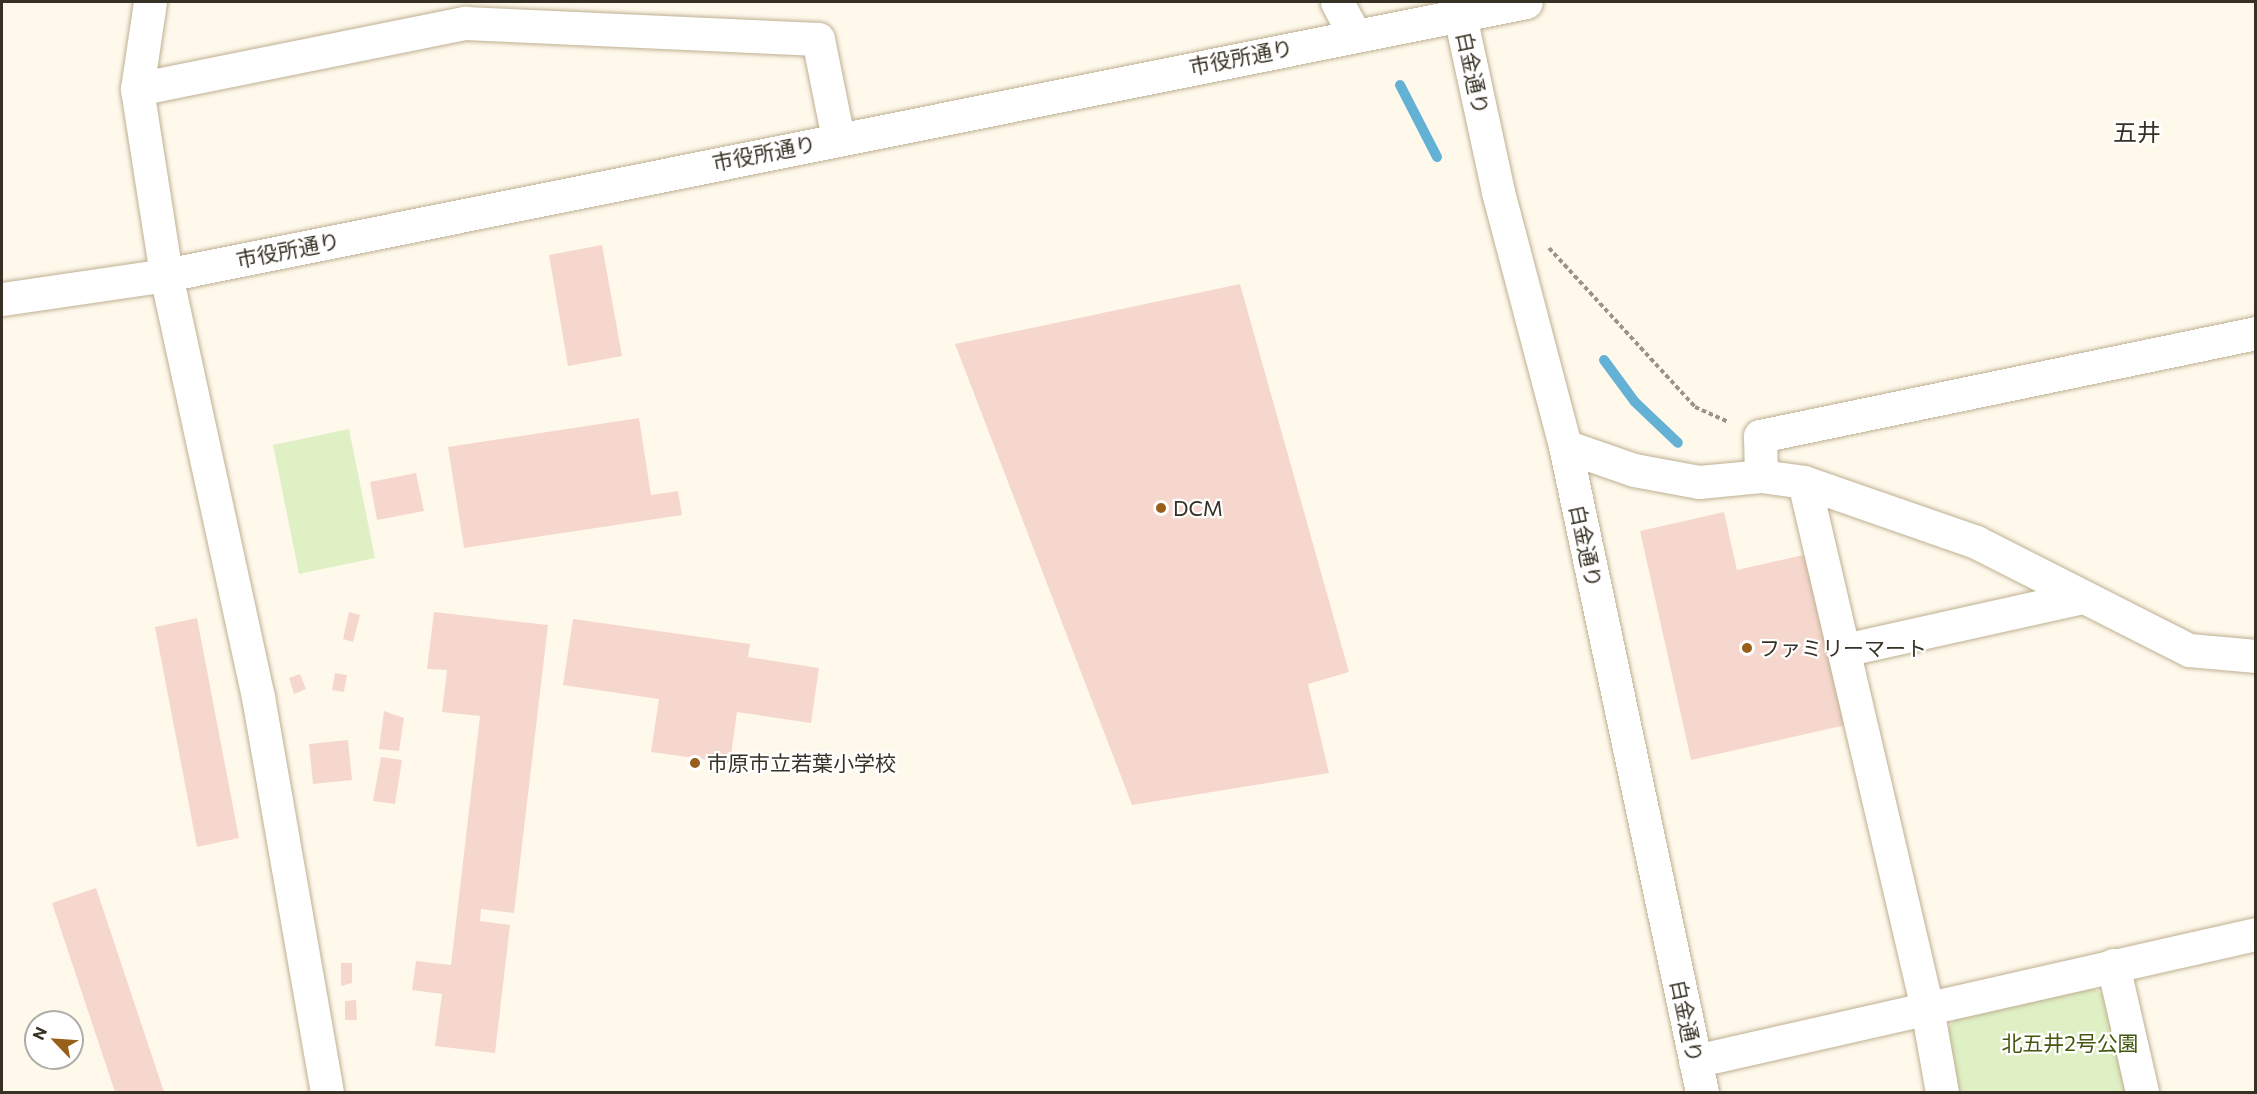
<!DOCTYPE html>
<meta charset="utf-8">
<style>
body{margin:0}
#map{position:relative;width:2257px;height:1094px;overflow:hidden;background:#fff9ec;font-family:Commissioner,"Noto Sans JP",sans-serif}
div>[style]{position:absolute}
.green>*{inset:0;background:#dff0c5}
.stream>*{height:10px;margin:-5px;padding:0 5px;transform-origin:5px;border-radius:5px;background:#64b1d6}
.building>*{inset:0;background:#f6d7cd}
.path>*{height:4px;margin-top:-2px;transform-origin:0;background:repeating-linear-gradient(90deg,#999487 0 4.5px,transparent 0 7.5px)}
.roads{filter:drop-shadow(0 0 2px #beb091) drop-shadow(0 0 2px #beb091)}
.street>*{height:33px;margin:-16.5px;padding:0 16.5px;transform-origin:16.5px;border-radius:16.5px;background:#fff}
.secondary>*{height:33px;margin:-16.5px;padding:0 16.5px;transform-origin:16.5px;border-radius:16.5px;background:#fff}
.dots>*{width:16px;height:16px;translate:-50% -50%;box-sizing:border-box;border:3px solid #fff;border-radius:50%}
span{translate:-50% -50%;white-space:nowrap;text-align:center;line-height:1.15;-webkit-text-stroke:4.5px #fff;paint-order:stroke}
.street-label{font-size:21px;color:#363124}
.poi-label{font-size:21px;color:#363124}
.left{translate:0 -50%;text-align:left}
.park-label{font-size:21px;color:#43580f}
.quarter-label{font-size:24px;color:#363124}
.frame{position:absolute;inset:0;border:3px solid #363124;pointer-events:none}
.north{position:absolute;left:24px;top:1010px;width:60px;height:60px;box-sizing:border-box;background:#fff;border:2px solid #afada7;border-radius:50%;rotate:295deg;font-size:16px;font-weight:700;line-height:24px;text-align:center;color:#363124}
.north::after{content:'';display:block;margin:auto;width:21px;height:27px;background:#975f19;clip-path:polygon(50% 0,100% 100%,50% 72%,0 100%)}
</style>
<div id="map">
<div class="green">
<i style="clip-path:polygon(349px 429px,375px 558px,299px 574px,273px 445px)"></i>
<i style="clip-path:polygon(2092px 988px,2111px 998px,2131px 1092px,1956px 1092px,1944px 1033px,1956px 1018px)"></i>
</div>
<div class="stream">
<i style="left:1400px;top:85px;width:81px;rotate:62.8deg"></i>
<i style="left:1604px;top:360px;width:52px;rotate:53.6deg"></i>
<i style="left:1635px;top:402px;width:59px;rotate:43.6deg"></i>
</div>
<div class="building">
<i style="clip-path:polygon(602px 245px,622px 356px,568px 366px,549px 255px)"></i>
<i style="clip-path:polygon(1240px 284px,1349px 672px,1308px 684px,1329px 773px,1132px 805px,955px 344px)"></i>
<i style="clip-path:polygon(639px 418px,651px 495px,678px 491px,682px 515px,464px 548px,448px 447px)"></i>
<i style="clip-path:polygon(416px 473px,424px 511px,377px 520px,370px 482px)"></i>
<i style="clip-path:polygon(1724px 512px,1737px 570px,1808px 554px,1846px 725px,1691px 760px,1640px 531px)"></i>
<i style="clip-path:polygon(349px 612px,360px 615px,353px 642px,343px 639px)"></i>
<i style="clip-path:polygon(434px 612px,548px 625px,514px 913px,481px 909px,480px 921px,510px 925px,495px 1053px,435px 1046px,442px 994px,412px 990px,416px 961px,451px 965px,480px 716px,442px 712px,447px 670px,427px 669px)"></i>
<i style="clip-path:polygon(197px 618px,239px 838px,197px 847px,155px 627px)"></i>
<i style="clip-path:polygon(573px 619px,750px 644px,748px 657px,819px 668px,811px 723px,737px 712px,730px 763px,651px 752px,659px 699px,563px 685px)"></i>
<i style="clip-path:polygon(335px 673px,347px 675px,344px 692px,332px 690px)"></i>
<i style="clip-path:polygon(300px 674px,306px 689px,294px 694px,289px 678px)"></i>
<i style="clip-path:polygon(384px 711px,404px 718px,399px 751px,379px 749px)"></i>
<i style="clip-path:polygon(348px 740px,352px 780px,313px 784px,309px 744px)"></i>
<i style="clip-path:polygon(381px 757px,402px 760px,395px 804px,373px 801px)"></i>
<i style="clip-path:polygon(96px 888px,164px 1092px,115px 1092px,52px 903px)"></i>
<i style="clip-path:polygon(341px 963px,352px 963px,352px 983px,341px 986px)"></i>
<i style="clip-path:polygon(356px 1000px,357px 1020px,345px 1020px,345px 1001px)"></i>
</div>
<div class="path">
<i style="left:1549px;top:248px;width:216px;rotate:47.4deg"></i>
<i style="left:1695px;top:407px;width:37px;rotate:24deg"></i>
</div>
<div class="roads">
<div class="street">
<i style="left:150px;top:2px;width:88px;rotate:98.5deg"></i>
<i style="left:137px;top:89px;width:188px;rotate:81.1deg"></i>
<i style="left:166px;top:275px;width:432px;rotate:77.7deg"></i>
<i style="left:258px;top:697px;width:401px;rotate:80.1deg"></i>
<i style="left:1337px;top:2px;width:36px;rotate:62deg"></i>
<i style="left:137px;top:89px;width:335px;rotate:-11.4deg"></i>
<i style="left:465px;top:23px;width:353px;rotate:2.6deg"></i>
<i style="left:818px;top:39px;width:101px;rotate:78.6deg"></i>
<i style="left:1565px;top:446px;width:73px;rotate:19.2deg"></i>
<i style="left:1634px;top:470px;width:66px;rotate:10.5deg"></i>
<i style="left:1699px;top:482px;width:62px;rotate:-5.5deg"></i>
<i style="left:1761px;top:476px;width:43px;rotate:7.9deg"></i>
<i style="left:1804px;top:482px;width:182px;rotate:19.2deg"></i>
<i style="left:1976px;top:542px;width:239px;rotate:26.9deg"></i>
<i style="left:2189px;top:650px;width:67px;rotate:5.1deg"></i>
<i style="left:1761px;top:476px;width:40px;rotate:-91.4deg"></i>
<i style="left:1760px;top:436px;width:507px;rotate:-11.73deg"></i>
<i style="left:1804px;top:482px;width:540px;rotate:76.84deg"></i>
<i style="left:1927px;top:1008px;width:85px;rotate:79.9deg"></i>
<i style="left:1844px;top:650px;width:245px;rotate:-12.5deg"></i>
<i style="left:2113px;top:965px;width:130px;rotate:77.1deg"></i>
<i style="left:1695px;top:1061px;width:575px;rotate:-12.76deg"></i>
</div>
<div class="secondary">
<i style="left:1457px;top:2px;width:194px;rotate:77.8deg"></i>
<i style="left:1498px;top:192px;width:263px;rotate:75.2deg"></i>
<i style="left:1565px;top:446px;width:660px;rotate:78.03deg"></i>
<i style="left:2px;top:299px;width:166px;rotate:-8.3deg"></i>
<i style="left:166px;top:275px;width:1387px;rotate:-11.35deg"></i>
</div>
</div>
<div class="dots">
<i style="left:1161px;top:508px;background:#975f19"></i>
<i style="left:1747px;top:648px;background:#975f19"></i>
<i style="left:695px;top:763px;background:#975f19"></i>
</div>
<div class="street-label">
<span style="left:1241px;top:57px;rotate:-11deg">市役所通り</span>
<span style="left:1473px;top:73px;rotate:78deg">白金通り</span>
<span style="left:764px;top:153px;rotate:-11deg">市役所通り</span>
<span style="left:288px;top:250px;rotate:-11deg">市役所通り</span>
<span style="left:1586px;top:546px;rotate:78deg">白金通り</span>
<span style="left:1687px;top:1021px;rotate:78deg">白金通り</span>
</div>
<div class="poi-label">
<span class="left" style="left:1173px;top:508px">DCM</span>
<span class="left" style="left:1759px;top:648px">ファミリーマート</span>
<span class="left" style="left:707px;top:763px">市原市立若葉小学校</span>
</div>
<div class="park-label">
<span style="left:2070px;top:1043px">北五井2号公園</span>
</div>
<div class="quarter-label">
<span style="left:2137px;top:132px">五井</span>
</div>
<div class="frame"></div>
<div class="north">N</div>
</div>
